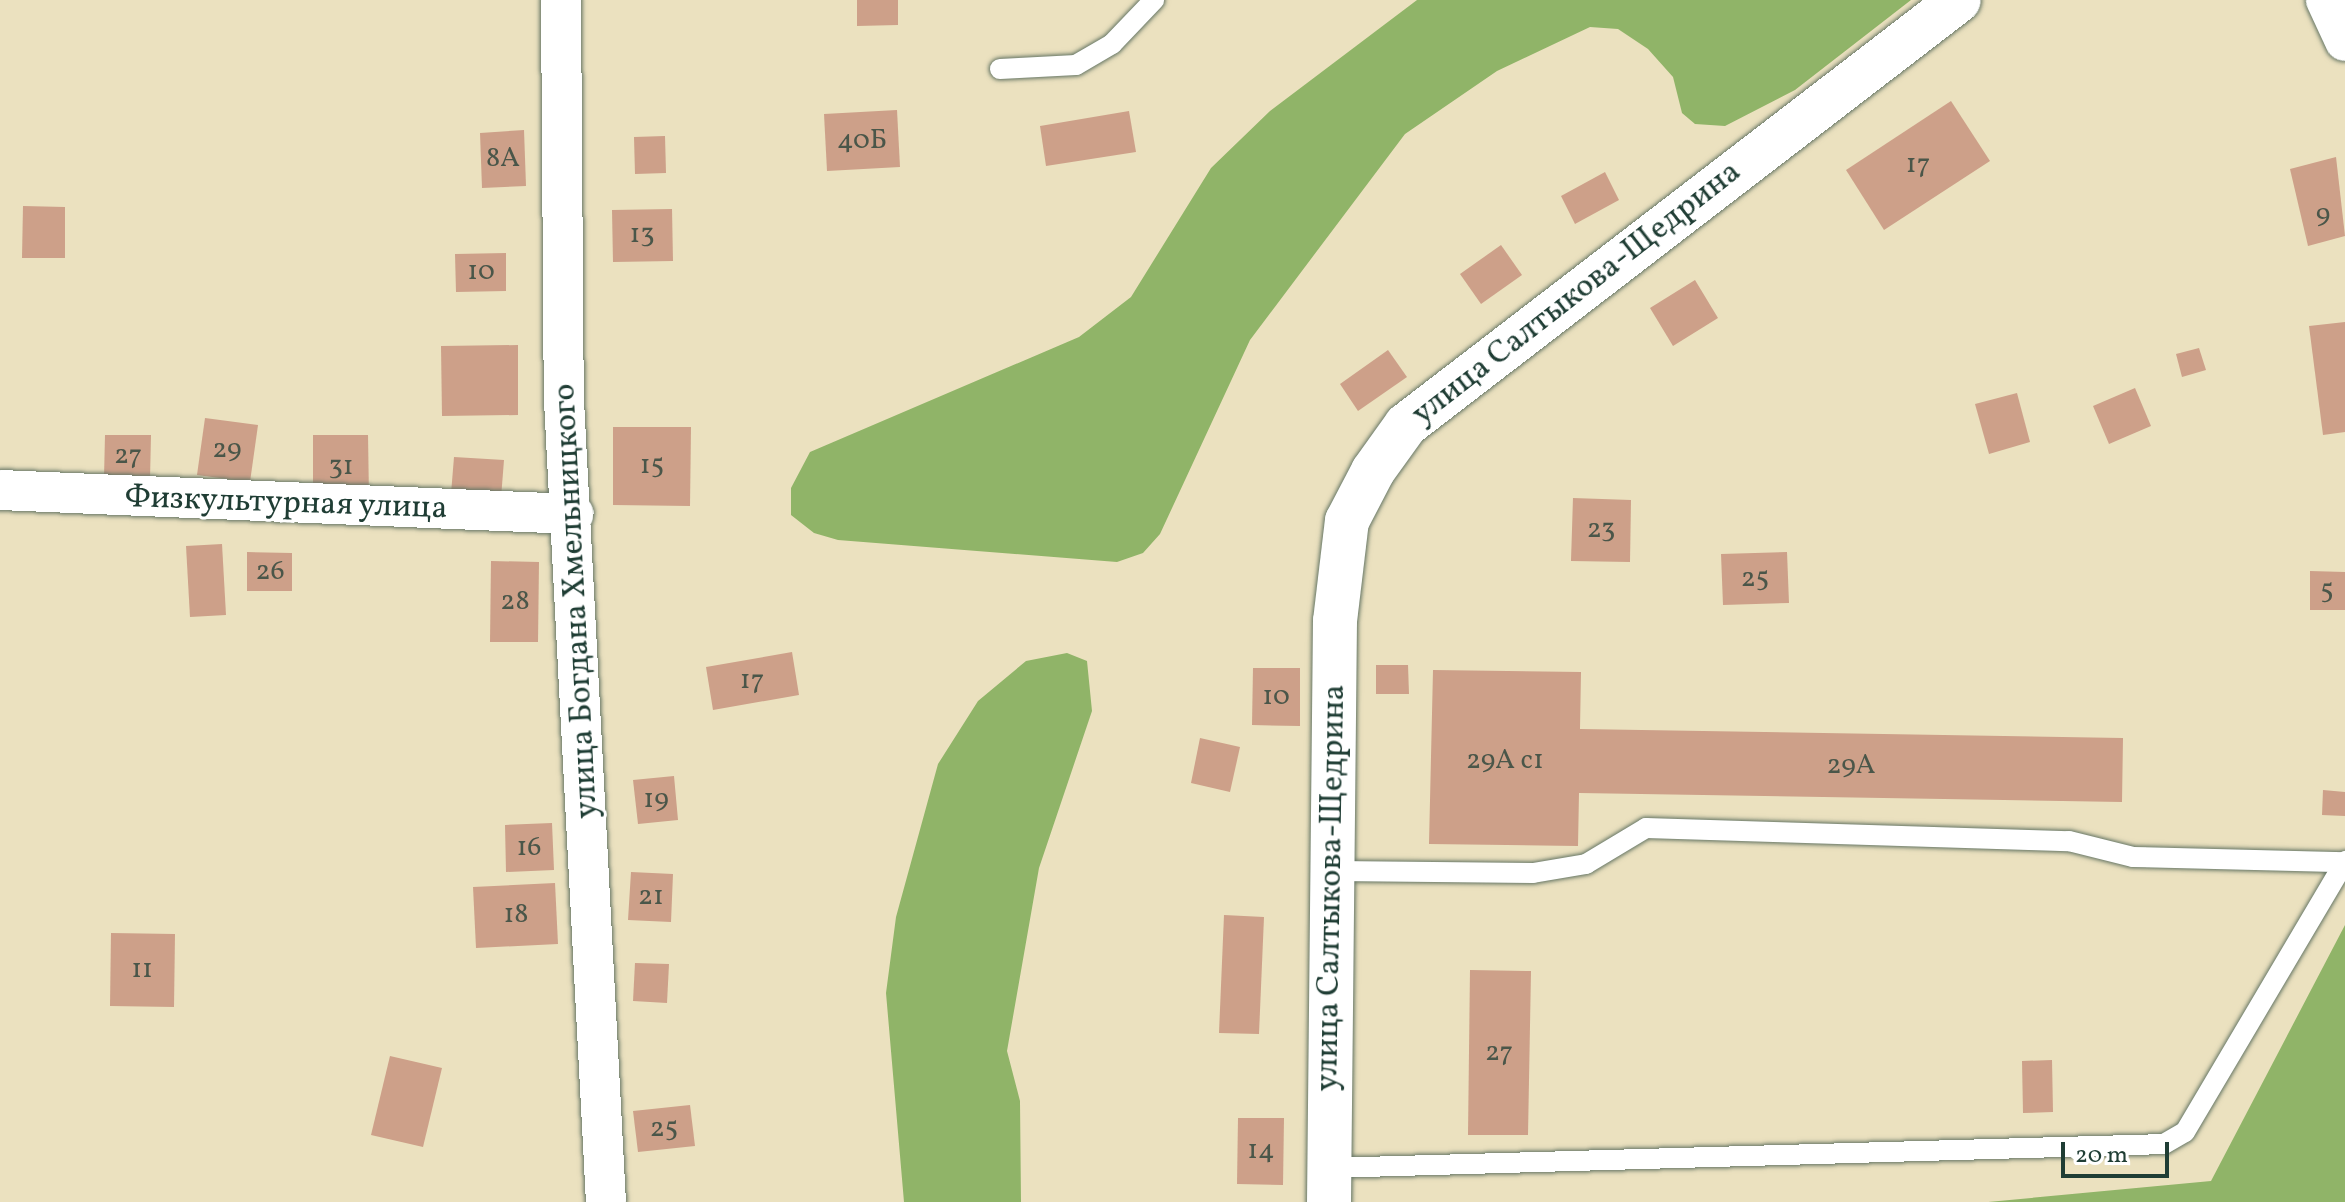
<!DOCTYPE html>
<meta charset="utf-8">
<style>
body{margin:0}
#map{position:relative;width:2345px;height:1202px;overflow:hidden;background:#ebe1bf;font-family:Vollkorn,serif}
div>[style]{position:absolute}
.forest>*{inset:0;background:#90b468}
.building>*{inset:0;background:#cda089}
.roads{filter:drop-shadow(0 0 2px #667665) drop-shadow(0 0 2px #667665)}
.service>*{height:20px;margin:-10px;padding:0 10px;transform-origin:10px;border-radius:10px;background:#fff}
.minor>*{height:40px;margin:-20px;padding:0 20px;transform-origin:20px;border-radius:20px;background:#fff}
.tertiary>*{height:44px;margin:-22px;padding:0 22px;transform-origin:22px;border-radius:22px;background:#fff}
span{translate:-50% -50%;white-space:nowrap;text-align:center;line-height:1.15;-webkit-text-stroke:6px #fff;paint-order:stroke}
.number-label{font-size:28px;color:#4a5649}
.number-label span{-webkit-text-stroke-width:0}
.street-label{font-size:32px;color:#1f3d34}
.scale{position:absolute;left:2061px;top:1142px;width:108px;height:36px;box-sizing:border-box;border:4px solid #1f3d34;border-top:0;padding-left:10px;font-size:24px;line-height:28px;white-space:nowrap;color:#1f3d34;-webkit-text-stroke:6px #fff;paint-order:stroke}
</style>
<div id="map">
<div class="forest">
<i style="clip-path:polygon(1417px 0,1911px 0,1795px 90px,1725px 126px,1695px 124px,1682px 113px,1673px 77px,1648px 49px,1618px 29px,1590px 27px,1497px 71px,1405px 134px,1250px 340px,1160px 534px,1143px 553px,1117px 562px,838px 540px,814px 533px,791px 515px,791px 488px,810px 452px,1079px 337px,1131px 297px,1211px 168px,1270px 111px)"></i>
<i style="clip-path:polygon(1067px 653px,1087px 661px,1092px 711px,1039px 868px,1007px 1051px,1020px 1101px,1021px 1202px,904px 1202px,886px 993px,896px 917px,938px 764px,978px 701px,1026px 661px)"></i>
<i style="clip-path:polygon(2345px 925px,2345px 1202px,1988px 1202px,2211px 1181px)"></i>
</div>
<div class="building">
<i style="clip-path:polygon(857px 0,898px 0,898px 25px,857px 26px)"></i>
<i style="clip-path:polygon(1951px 101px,1990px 161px,1884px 230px,1846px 170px)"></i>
<i style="clip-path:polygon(897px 110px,900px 167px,827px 171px,824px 114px)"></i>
<i style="clip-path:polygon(1129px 111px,1136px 152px,1046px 166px,1040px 126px)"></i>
<i style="clip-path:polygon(524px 130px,526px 186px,482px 188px,480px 133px)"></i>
<i style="clip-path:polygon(665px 136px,666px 173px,635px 174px,634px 137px)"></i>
<i style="clip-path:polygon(2336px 157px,2345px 236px,2308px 246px,2290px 169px)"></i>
<i style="clip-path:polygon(1605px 172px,1619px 200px,1575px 224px,1561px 196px)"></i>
<i style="clip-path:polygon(23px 206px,65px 207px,65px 258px,22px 258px)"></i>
<i style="clip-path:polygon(672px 209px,673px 261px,613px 262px,612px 210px)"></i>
<i style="clip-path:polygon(1501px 245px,1522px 275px,1481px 304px,1460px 274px)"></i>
<i style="clip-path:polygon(506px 253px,506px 291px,456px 292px,455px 254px)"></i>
<i style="clip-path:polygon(1695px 280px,1718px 318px,1673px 346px,1650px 308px)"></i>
<i style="clip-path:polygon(2345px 322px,2345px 432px,2323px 435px,2309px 326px)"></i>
<i style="clip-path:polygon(518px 345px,518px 415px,442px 416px,441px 346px)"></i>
<i style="clip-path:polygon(2199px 348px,2206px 370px,2182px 377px,2176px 354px)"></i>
<i style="clip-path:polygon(1388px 350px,1407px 377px,1358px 411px,1340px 384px)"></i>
<i style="clip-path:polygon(2135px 388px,2151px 426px,2109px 444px,2093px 406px)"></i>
<i style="clip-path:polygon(2017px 393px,2030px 442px,1989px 454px,1975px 404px)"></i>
<i style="clip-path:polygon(205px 418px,258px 425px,250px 482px,197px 475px)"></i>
<i style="clip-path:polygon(613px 427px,691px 427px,690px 506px,613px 505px)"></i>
<i style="clip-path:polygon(105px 435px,151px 435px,150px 479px,104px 478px)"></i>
<i style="clip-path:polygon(313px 435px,368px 435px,369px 498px,313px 498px)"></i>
<i style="clip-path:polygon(454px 457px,504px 460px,501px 498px,451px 494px)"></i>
<i style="clip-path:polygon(1573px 498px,1631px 500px,1630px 562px,1571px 561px)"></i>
<i style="clip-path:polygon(222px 544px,226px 615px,190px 617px,186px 546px)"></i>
<i style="clip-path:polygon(247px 552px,292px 553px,292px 591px,247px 591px)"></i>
<i style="clip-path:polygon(1787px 552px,1789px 603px,1723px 605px,1721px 554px)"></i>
<i style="clip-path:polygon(491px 561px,539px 562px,538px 642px,490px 642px)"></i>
<i style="clip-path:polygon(2310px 571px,2345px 572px,2345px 610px,2310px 610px)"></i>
<i style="clip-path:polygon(792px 652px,799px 695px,713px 710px,706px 667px)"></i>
<i style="clip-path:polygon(1376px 665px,1408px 665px,1409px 694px,1376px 694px)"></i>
<i style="clip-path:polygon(1253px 668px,1300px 668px,1300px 726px,1252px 725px)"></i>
<i style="clip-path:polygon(1433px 670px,1581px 672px,1580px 729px,2123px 738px,2122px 802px,1579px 793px,1578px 846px,1429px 844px)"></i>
<i style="clip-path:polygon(1200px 738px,1240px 747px,1230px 792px,1191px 783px)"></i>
<i style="clip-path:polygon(674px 776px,678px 820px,638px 824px,633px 780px)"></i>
<i style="clip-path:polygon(2323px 790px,2345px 792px,2345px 816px,2322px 815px)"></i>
<i style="clip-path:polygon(552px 823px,554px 870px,506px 872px,505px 825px)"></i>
<i style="clip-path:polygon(631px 872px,673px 874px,671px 922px,628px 920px)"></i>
<i style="clip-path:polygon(555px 883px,558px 944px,476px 948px,473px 887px)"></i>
<i style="clip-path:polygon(1224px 915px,1264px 917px,1259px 1034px,1219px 1033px)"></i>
<i style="clip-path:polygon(111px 933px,175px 934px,174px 1007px,110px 1006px)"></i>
<i style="clip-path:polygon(635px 963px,669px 964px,667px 1003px,633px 1001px)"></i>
<i style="clip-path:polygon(1470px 970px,1531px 971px,1528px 1135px,1468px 1135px)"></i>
<i style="clip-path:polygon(390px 1056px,442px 1068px,423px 1147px,371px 1135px)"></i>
<i style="clip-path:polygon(2052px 1060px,2053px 1112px,2023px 1113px,2022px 1061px)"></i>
<i style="clip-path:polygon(690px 1105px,695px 1146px,638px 1152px,633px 1111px)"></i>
<i style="clip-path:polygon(1238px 1118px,1284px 1118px,1283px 1185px,1237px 1184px)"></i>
</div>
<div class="roads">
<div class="service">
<i style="left:1000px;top:69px;width:76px;rotate:-3deg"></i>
<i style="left:1076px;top:65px;width:42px;rotate:-30.3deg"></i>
<i style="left:1112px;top:44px;width:61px;rotate:-46.3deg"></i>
<i style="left:1335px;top:871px;width:198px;rotate:0.6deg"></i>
<i style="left:1533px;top:873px;width:54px;rotate:-9.6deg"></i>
<i style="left:1586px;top:864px;width:70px;rotate:-31deg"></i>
<i style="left:1646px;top:828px;width:423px;rotate:1.8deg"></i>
<i style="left:2069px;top:841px;width:66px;rotate:14deg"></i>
<i style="left:2133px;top:857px;width:212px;rotate:1.4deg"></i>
<i style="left:1328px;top:1168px;width:836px;rotate:-1.64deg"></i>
<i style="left:2164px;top:1144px;width:24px;rotate:-30deg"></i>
<i style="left:2185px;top:1132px;width:315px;rotate:-59.4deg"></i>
</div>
<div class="minor">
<i style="left:561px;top:0;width:401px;rotate:89.6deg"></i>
<i style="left:564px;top:401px;width:802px;rotate:87deg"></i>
<i style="left:2326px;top:0;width:45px;rotate:65.1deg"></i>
<i style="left:0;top:490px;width:574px;rotate:2.4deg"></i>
</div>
<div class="tertiary">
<i style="left:1329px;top:1202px;width:581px;rotate:-89.41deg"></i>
<i style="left:1335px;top:621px;width:101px;rotate:-83.2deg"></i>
<i style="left:1347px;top:521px;width:56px;rotate:-62.5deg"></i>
<i style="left:1373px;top:471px;width:57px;rotate:-54.3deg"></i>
<i style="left:1406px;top:425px;width:697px;rotate:-37.54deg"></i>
</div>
</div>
<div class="number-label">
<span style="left:862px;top:141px">40Б</span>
<span style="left:503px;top:159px">8А</span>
<span style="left:1918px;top:165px">17</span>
<span style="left:2323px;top:215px">9</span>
<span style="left:642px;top:235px">13</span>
<span style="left:481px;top:272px">10</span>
<span style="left:227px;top:450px">29</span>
<span style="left:128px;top:456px">27</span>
<span style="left:652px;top:466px">15</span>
<span style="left:341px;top:467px">31</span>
<span style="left:1601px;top:530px">23</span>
<span style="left:270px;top:572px">26</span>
<span style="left:1755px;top:579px">25</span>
<span style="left:2327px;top:591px">5</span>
<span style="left:515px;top:602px">28</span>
<span style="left:752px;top:681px">17</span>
<span style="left:1276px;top:697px">10</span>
<span style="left:1505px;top:761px">29А с1</span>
<span style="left:1851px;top:766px">29А</span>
<span style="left:656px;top:800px">19</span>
<span style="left:529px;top:848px">16</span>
<span style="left:651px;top:897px">21</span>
<span style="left:516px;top:915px">18</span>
<span style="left:142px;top:970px">11</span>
<span style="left:1499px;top:1053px">27</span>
<span style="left:664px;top:1129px">25</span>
<span style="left:1261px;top:1151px">14</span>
</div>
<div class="street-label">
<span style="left:1577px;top:294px;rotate:-38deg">улица Салтыкова-Щедрина</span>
<span style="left:286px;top:504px;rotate:2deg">Физкультурная улица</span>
<span style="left:577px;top:601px;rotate:-93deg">улица Богдана Хмельницкого</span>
<span style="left:1332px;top:888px;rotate:-89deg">улица Салтыкова-Щедрина</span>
</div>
<div class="scale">20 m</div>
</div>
